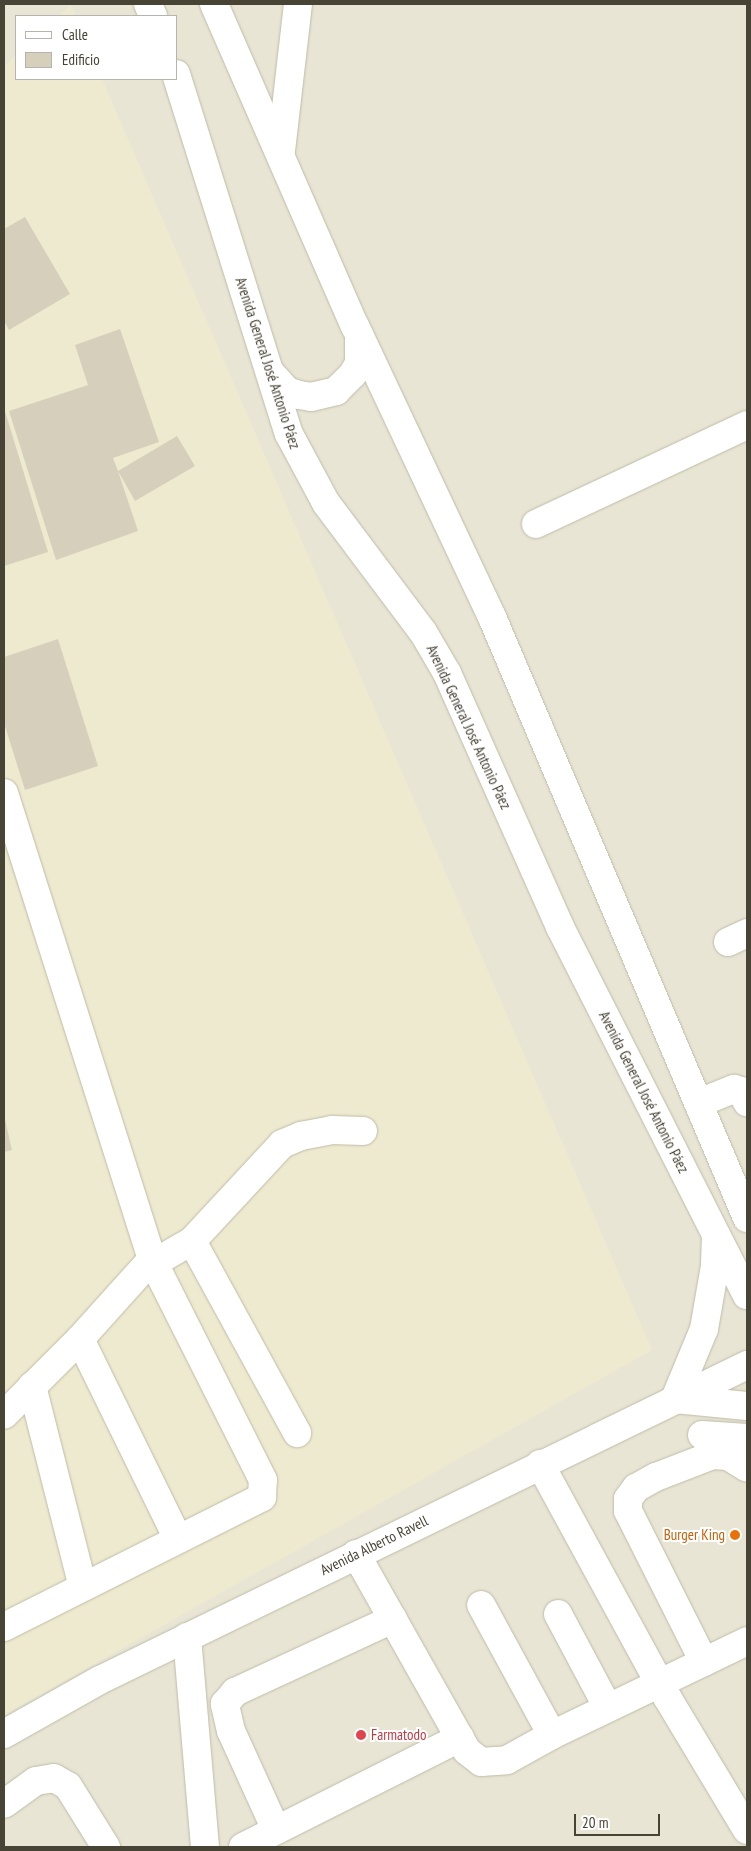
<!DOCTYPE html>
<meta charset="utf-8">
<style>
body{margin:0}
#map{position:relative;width:751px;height:1851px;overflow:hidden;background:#f4f2e6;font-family:"PT Sans Narrow",sans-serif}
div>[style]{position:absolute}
.residential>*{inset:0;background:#e8e5d4}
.education>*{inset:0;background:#eeeacf}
.building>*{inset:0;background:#d6cfbb}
.roads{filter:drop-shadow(0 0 1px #c0bba8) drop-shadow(0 0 1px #c0bba8)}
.minor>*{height:28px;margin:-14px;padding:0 14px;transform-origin:14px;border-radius:14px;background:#fff}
.dots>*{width:14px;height:14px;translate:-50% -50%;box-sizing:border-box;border:2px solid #fff;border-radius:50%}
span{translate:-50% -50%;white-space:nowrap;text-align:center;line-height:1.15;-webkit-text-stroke:4px #fff;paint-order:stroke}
.street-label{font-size:15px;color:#474335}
.food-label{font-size:15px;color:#c56008}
.right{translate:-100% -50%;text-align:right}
.health-label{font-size:15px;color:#be3a42}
.left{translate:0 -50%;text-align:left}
.frame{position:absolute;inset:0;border:5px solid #474335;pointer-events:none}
.legend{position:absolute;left:15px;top:15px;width:162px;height:65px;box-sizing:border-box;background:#fff;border:1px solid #b5b4ae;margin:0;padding:6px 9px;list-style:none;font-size:15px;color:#474335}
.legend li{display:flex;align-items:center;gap:10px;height:25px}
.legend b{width:25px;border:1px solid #b5b4ae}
.scale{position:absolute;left:574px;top:1814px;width:86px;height:22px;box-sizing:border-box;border:2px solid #474335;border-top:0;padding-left:6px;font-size:15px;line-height:18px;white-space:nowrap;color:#474335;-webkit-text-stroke:4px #fff;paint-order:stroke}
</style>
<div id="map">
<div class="residential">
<i style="clip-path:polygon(evenodd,4px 4px,747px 4px,747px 1847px,4px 1847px,4px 4px,16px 16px,176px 16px,176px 79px,16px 79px,16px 16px)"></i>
</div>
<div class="education">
<i style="clip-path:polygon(71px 5px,75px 16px,58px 16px)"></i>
<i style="clip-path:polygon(16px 55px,16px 79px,102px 79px,652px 1350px,4px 1715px,4px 66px)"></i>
</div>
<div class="building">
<i style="clip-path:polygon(25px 217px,70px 294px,9px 330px,4px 321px,4px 229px)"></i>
<i style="clip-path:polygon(120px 329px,159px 442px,113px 458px,118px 471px,177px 436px,195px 466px,135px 501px,118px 471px,138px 531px,56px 560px,9px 411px,88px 385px,75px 345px)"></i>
<i style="clip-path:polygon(4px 408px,48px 552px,4px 566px)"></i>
<i style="clip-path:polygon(58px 639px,98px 766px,25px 790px,4px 723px,4px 657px)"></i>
<i style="clip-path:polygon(4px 1115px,12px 1150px,4px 1152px)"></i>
</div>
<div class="roads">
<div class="minor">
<i style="left:148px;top:4px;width:13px;rotate:67deg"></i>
<i style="left:214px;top:4px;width:352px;rotate:66.4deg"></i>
<i style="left:355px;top:326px;width:322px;rotate:64.8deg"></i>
<i style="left:492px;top:617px;width:653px;rotate:67.01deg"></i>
<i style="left:176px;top:74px;width:377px;rotate:72.6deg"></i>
<i style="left:289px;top:434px;width:78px;rotate:61.8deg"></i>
<i style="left:326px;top:503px;width:161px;rotate:53.1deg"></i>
<i style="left:423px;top:632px;width:48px;rotate:59.7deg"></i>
<i style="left:447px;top:673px;width:278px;rotate:66deg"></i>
<i style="left:560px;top:927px;width:413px;rotate:63.1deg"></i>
<i style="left:281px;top:151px;width:148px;rotate:-83.4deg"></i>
<i style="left:270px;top:372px;width:25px;rotate:48deg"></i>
<i style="left:287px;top:391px;width:13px;rotate:18deg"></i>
<i style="left:299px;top:395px;width:12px;rotate:9deg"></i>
<i style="left:311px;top:397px;width:26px;rotate:-13deg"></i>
<i style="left:336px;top:391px;width:24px;rotate:-45deg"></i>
<i style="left:353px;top:374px;width:13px;rotate:-61deg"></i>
<i style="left:359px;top:363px;width:28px;rotate:-90deg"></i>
<i style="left:536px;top:524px;width:233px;rotate:-25.1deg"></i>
<i style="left:4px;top:793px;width:489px;rotate:72.4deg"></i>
<i style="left:152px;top:1259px;width:108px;rotate:132deg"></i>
<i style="left:80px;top:1339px;width:107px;rotate:135deg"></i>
<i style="left:728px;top:942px;width:21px;rotate:-25deg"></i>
<i style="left:699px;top:1103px;width:38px;rotate:-22deg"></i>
<i style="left:734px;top:1089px;width:7px;rotate:16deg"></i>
<i style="left:741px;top:1091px;width:13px;rotate:61deg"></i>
<i style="left:716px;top:1235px;width:31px;rotate:92deg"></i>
<i style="left:715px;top:1266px;width:64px;rotate:99.9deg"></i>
<i style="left:704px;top:1329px;width:76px;rotate:112.5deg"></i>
<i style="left:675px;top:1399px;width:72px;rotate:5.6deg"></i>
<i style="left:192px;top:1241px;width:219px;rotate:61.3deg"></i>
<i style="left:152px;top:1259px;width:7px;rotate:8deg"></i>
<i style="left:159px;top:1260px;width:38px;rotate:-30deg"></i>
<i style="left:192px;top:1241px;width:132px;rotate:-47.1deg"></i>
<i style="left:282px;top:1144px;width:21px;rotate:-23deg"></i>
<i style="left:301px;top:1136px;width:32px;rotate:-11deg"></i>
<i style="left:332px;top:1130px;width:31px;rotate:2deg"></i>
<i style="left:80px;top:1339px;width:223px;rotate:63.9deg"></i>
<i style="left:32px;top:1386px;width:207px;rotate:75.8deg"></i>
<i style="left:702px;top:1435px;width:45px;rotate:3.8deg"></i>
<i style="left:540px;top:1464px;width:265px;rotate:61.4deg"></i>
<i style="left:667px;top:1697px;width:155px;rotate:59deg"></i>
<i style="left:356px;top:1554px;width:226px;rotate:60.6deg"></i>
<i style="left:467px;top:1751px;width:18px;rotate:38deg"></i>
<i style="left:481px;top:1762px;width:26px;rotate:-4deg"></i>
<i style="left:507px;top:1760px;width:51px;rotate:-29.1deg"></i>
<i style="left:552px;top:1735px;width:148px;rotate:-118.6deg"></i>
<i style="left:558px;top:1614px;width:106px;rotate:62deg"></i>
<i style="left:4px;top:1627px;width:289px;rotate:-26.7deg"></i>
<i style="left:262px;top:1497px;width:17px;rotate:-87deg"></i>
<i style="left:263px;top:1480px;width:247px;rotate:-116.7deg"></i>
<i style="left:187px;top:1637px;width:211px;rotate:85.1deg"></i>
<i style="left:704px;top:1662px;width:169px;rotate:-116.7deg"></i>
<i style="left:628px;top:1511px;width:12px;rotate:-90deg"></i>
<i style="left:628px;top:1499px;width:14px;rotate:-54deg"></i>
<i style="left:636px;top:1488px;width:23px;rotate:-29deg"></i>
<i style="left:656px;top:1477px;width:61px;rotate:-21.1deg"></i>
<i style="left:713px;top:1455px;width:15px;rotate:4deg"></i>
<i style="left:728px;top:1456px;width:22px;rotate:32deg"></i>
<i style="left:4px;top:1734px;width:110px;rotate:-29.4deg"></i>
<i style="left:100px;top:1680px;width:720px;rotate:-25.96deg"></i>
<i style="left:552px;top:1735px;width:216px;rotate:-25.7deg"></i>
<i style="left:4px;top:1804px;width:39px;rotate:-36deg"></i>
<i style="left:36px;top:1781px;width:18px;rotate:-9deg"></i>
<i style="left:54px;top:1778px;width:16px;rotate:30deg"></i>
<i style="left:68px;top:1786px;width:72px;rotate:58.1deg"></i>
<i style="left:276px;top:1830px;width:109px;rotate:-114.4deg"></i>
<i style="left:231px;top:1731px;width:28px;rotate:-103deg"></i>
<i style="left:225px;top:1704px;width:16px;rotate:-50deg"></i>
<i style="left:235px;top:1692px;width:174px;rotate:-24.8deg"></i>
<i style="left:243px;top:1847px;width:243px;rotate:-26.7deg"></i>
</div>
</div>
<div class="dots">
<i style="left:735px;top:1535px;background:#e8710a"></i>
<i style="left:361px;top:1735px;background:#e0444e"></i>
</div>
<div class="street-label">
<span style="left:268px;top:363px;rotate:72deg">Avenida General José Antonio Páez</span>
<span style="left:469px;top:727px;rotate:65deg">Avenida General José Antonio Páez</span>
<span style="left:644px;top:1092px;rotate:63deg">Avenida General José Antonio Páez</span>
<span style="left:374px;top:1545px;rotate:-26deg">Avenida Alberto Ravell</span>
</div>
<div class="food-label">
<span class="right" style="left:725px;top:1535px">Burger King</span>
</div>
<div class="health-label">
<span class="left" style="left:371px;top:1735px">Farmatodo</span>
</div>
<div class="frame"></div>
<ul class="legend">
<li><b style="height:6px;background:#fff"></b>Calle</li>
<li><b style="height:14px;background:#d6cfbb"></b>Edificio</li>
</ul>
<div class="scale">20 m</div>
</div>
